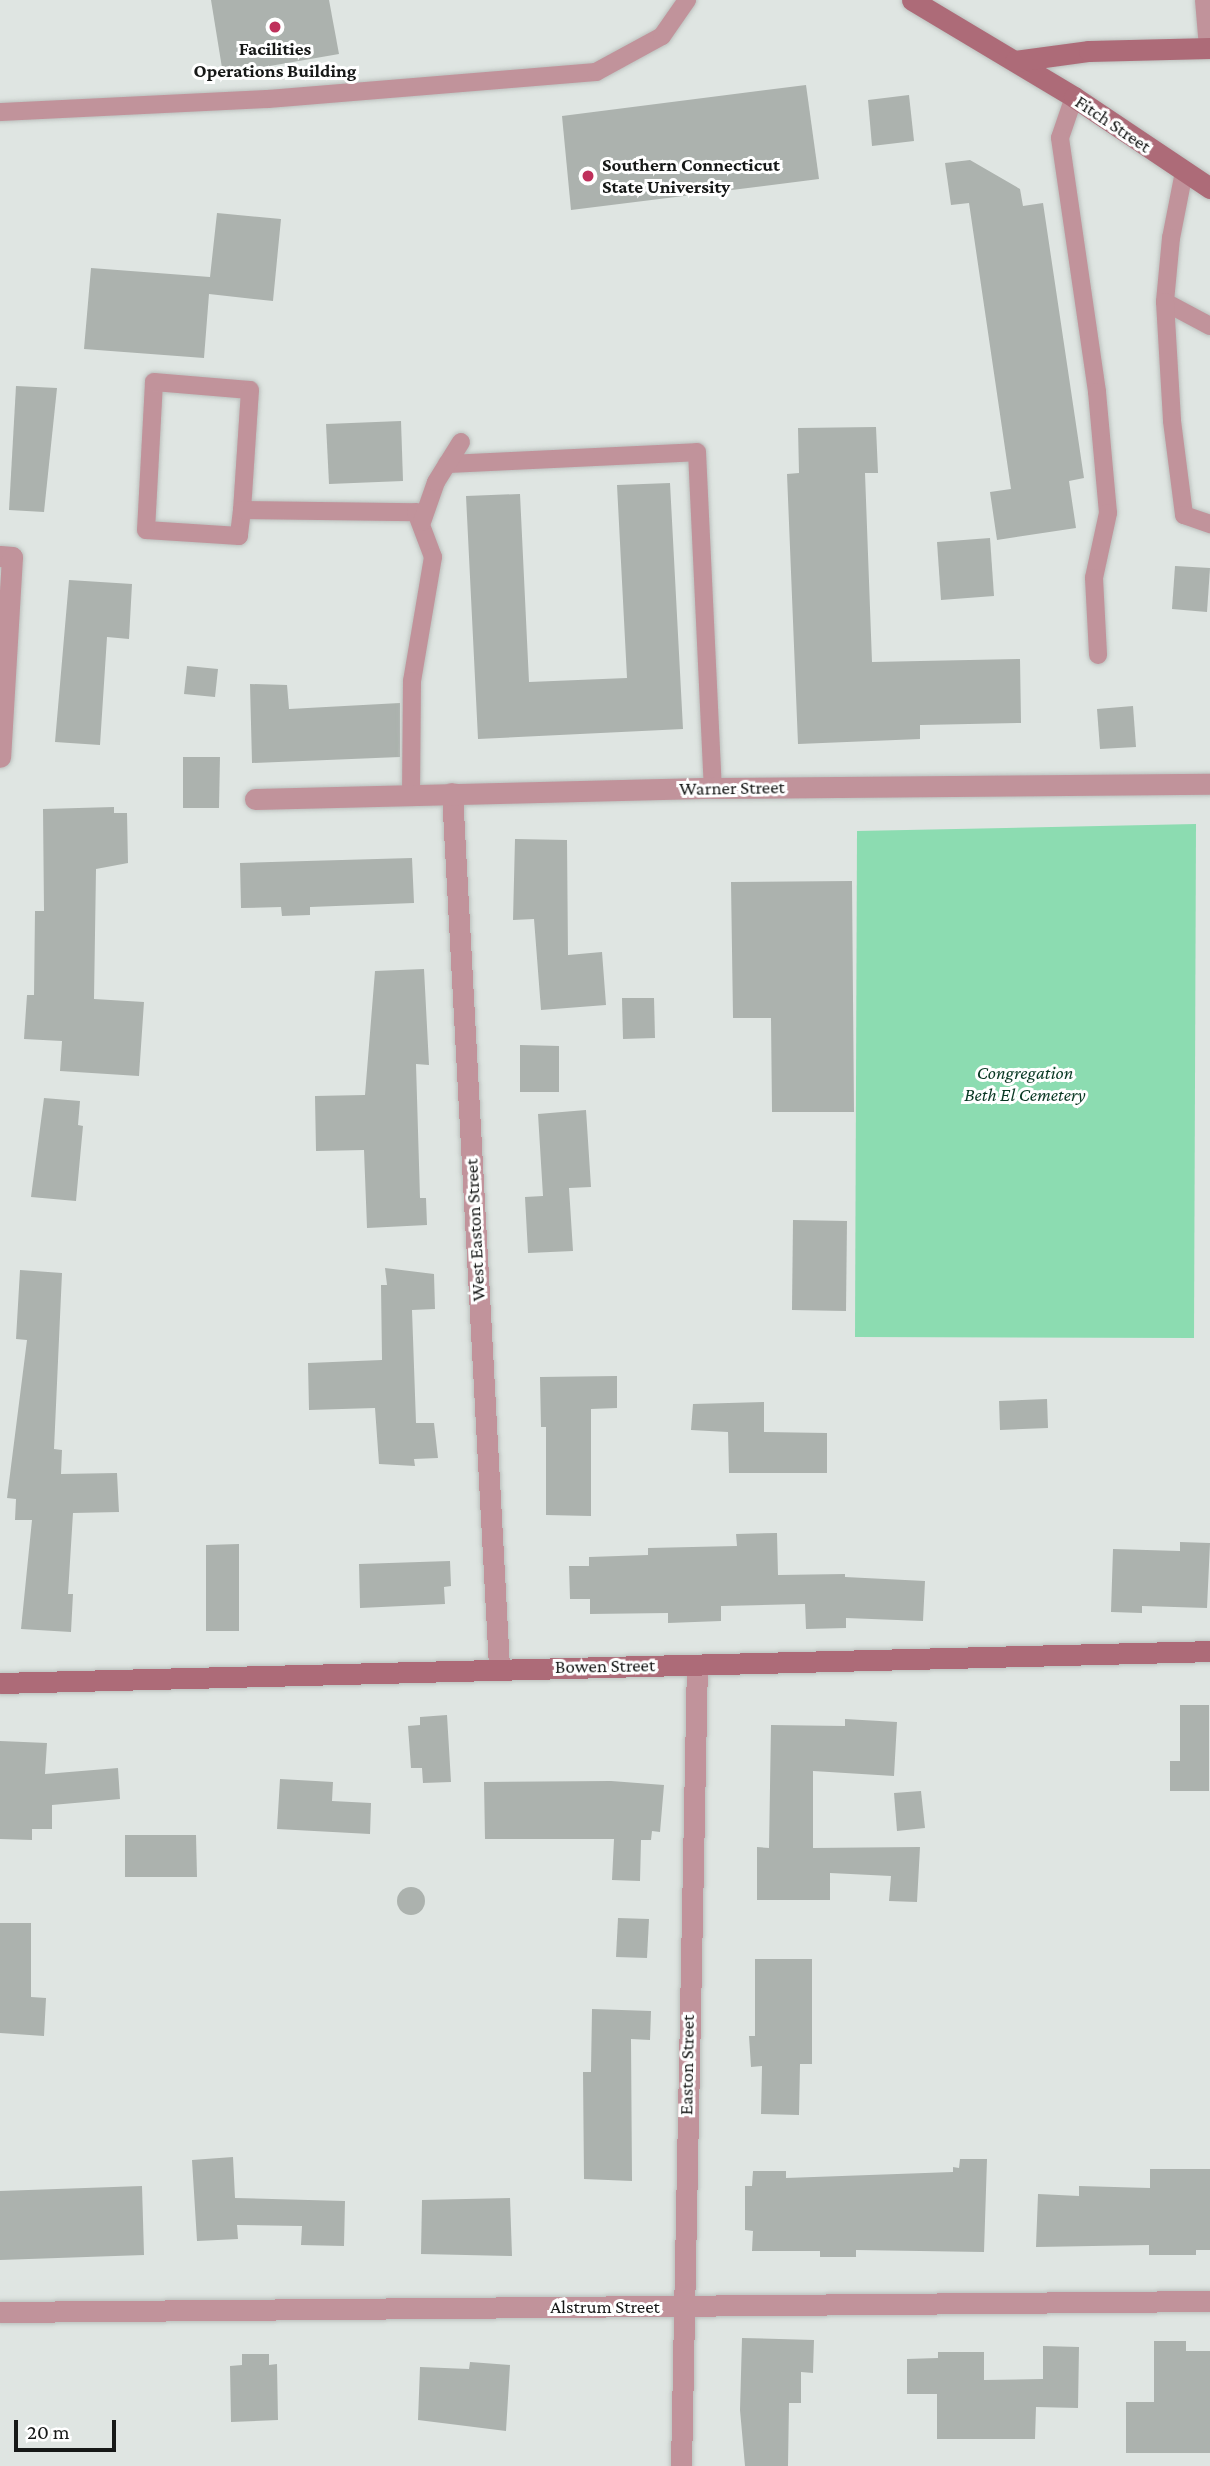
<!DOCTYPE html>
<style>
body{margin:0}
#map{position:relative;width:1210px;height:2466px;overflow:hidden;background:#dfe5e2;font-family:"Crimson Pro",serif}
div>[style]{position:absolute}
.green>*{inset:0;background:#8cdcb1}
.building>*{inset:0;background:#acb2ae}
.round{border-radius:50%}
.roads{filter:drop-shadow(0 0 2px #bbc0bd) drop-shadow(0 0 2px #bbc0bd)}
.lane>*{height:18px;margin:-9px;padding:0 9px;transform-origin:9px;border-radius:9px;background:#c1939b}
.street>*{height:21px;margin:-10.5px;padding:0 10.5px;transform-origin:10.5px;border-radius:10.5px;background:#c1939b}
.secondary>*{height:21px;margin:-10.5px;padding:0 10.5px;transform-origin:10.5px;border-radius:10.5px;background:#ad6b78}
.dots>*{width:19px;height:19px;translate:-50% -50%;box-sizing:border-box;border:4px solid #fff;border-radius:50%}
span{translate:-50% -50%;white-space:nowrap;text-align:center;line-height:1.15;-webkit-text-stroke:6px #fff;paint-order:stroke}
.poi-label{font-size:19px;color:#161817;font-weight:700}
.left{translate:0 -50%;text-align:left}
.street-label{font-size:19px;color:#161817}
.park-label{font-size:19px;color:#083722;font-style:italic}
.scale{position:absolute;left:14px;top:2420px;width:102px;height:32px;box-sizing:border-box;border:4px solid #161817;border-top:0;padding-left:9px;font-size:21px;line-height:24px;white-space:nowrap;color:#161817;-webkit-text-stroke:5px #fff;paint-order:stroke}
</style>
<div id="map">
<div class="green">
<i style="clip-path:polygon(1196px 824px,1194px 1338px,855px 1337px,857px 831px)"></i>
</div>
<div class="building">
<i style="clip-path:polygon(211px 0,329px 0,339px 54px,223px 74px)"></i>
<i style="clip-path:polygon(806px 85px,819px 179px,571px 210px,562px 116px)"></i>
<i style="clip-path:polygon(909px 95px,914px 141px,872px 146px,868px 100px)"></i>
<i style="clip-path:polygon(970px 160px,1020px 189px,1023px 206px,1043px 203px,1084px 478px,1069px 481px,1076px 528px,997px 540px,990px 492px,1011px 489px,969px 203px,951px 205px,945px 163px)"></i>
<i style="clip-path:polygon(217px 213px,281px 219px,273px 301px,209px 294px,204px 358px,84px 349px,91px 268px,210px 277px)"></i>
<i style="clip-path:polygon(16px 386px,57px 388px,44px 512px,9px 510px)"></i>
<i style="clip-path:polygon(401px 421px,403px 481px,329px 484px,326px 424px)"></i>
<i style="clip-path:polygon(876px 427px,878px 473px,865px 473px,872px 662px,1020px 659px,1021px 723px,920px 725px,920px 739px,798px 744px,787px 474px,799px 473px,798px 428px)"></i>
<i style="clip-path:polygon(670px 483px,683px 729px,478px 739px,466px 496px,520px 494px,529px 682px,627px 678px,617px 485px)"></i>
<i style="clip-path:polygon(990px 538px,994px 596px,941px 600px,937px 542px)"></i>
<i style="clip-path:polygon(1175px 566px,1210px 568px,1207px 612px,1172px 609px)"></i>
<i style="clip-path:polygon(69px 580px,132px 584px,129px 639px,107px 637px,100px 745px,55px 742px)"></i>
<i style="clip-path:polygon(187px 666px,218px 669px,215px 697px,184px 694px)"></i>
<i style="clip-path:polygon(250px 684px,287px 685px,289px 709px,400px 703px,400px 757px,252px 763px)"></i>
<i style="clip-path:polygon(1133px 706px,1136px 747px,1100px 749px,1097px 709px)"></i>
<i style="clip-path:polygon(183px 757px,220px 757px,219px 808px,183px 808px)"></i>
<i style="clip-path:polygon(114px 807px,114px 813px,127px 813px,128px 863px,96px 869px,94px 999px,144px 1002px,139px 1076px,60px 1071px,62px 1041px,24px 1039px,27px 995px,34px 995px,35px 911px,44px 911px,43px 809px)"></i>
<i style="clip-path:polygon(515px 839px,567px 840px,568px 955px,602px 952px,606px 1005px,541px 1010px,534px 919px,513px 920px)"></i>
<i style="clip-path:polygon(412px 858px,414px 903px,310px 907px,310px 915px,282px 916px,281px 907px,241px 908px,240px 863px)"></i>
<i style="clip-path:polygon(852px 881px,854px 1112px,772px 1112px,771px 1018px,733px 1018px,731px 882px)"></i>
<i style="clip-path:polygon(424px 969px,429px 1065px,416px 1064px,420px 1198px,426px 1198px,427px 1225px,367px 1228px,364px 1150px,316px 1151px,315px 1096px,365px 1095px,375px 971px)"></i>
<i style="clip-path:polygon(622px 998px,654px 998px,655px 1038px,623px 1039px)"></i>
<i style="clip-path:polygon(520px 1045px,559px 1046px,559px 1092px,520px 1092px)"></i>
<i style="clip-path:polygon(44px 1098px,80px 1101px,78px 1125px,83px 1126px,76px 1201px,31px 1197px)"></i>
<i style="clip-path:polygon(586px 1110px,591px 1187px,569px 1188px,573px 1251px,528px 1253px,525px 1197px,543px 1196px,538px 1114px)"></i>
<i style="clip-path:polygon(793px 1220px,847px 1221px,846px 1311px,792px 1310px)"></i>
<i style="clip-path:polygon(385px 1268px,434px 1274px,435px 1309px,412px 1310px,416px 1423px,434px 1423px,438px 1458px,414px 1459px,415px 1466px,379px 1464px,375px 1408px,309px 1410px,308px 1363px,382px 1360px,381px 1285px,387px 1285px)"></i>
<i style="clip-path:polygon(20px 1270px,62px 1273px,54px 1449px,62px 1450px,61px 1474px,117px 1473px,119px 1512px,73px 1513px,68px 1594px,73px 1594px,71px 1632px,21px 1629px,32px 1520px,15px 1520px,16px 1499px,7px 1498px,27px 1340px,16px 1339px)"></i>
<i style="clip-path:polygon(617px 1376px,617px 1408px,591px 1409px,591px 1516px,546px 1515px,546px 1427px,541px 1427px,540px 1377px)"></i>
<i style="clip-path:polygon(1047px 1399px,1048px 1428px,1000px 1430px,999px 1401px)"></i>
<i style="clip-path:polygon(764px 1402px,764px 1432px,827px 1433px,827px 1473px,729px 1473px,728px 1432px,691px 1430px,693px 1404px)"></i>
<i style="clip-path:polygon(777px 1533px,778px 1575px,845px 1574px,845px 1577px,925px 1581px,923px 1621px,846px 1618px,846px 1628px,806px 1629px,805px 1604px,721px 1606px,721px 1621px,668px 1623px,668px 1613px,590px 1614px,590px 1599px,570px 1599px,569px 1566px,589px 1566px,589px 1557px,648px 1555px,648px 1548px,737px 1546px,736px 1534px)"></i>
<i style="clip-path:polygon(1180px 1542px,1210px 1543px,1207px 1608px,1142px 1606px,1142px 1613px,1111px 1612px,1113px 1549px,1180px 1551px)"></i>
<i style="clip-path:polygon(239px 1544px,239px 1631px,206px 1631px,206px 1545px)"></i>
<i style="clip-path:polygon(450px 1561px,451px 1586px,444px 1587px,445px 1604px,360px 1608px,359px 1564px)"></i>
<i style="clip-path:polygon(1180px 1705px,1209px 1705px,1209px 1791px,1170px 1791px,1170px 1761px,1180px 1761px)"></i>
<i style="clip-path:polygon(447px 1715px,451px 1782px,423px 1783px,422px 1768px,411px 1768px,408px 1726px,420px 1725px,420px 1717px)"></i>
<i style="clip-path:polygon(845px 1719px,897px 1722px,894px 1776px,813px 1771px,813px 1848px,920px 1847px,917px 1902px,889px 1901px,891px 1876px,830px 1873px,830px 1900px,757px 1900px,757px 1847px,769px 1848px,771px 1725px,845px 1726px)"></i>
<i style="clip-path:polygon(0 1741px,47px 1743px,45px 1774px,118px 1768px,120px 1799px,52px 1805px,52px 1829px,32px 1829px,32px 1840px,0 1839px)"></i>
<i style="clip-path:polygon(280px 1779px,333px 1782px,332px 1801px,371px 1803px,370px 1834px,277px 1829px)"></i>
<i style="clip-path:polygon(611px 1781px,664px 1785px,660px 1832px,652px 1831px,651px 1840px,641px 1840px,640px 1881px,612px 1880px,614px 1839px,485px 1839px,484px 1782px)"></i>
<i style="clip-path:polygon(921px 1791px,925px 1828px,897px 1831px,894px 1793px)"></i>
<i style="clip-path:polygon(125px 1835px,196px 1835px,197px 1877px,125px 1877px)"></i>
<i class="round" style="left:397px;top:1887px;width:28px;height:28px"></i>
<i style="clip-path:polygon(618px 1918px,649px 1919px,647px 1958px,616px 1957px)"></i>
<i style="clip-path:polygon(0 1923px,31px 1923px,31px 1997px,46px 1998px,44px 2036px,0 2033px)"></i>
<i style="clip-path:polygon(755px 1959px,812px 1959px,812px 2064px,800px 2064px,799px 2115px,761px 2114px,762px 2066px,751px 2067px,749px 2036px,755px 2036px)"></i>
<i style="clip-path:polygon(592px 2009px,651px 2011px,650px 2040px,631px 2039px,632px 2181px,584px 2179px,583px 2072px,591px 2072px)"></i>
<i style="clip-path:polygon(233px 2157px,235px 2198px,345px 2201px,344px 2246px,301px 2245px,302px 2226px,237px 2225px,238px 2239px,197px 2241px,192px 2160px)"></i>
<i style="clip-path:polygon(960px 2159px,987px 2159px,984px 2252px,856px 2250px,856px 2257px,820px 2257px,820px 2251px,752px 2251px,753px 2231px,745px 2230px,745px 2186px,752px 2186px,753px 2171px,786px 2171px,786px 2178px,953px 2172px,953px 2167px,959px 2168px)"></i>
<i style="clip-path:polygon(1150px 2169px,1210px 2169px,1210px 2250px,1196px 2250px,1196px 2255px,1149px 2255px,1149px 2245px,1036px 2247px,1038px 2194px,1079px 2196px,1079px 2186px,1150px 2188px)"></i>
<i style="clip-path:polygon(142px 2186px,144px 2255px,0 2260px,0 2191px)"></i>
<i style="clip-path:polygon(510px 2198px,512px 2256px,421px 2254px,422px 2200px)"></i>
<i style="clip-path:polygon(742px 2338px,814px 2340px,813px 2373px,801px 2372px,801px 2403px,789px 2403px,788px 2466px,745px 2466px,740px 2410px)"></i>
<i style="clip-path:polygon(1154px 2341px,1186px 2341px,1186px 2351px,1210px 2351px,1210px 2453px,1126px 2453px,1126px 2402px,1154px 2402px)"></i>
<i style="clip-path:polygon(1043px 2346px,1079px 2347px,1078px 2408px,1036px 2407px,1035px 2439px,937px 2439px,937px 2394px,907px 2394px,907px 2359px,938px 2358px,938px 2352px,984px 2352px,984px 2380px,1043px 2379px)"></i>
<i style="clip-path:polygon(242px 2354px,269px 2354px,269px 2365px,277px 2364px,278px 2420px,231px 2422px,230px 2366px,242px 2365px)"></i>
<i style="clip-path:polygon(470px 2362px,510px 2365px,506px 2431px,418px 2420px,420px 2367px,469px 2369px)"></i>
</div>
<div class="roads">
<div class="lane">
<i style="left:1204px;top:0;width:48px;rotate:85.2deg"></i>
<i style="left:1074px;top:97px;width:43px;rotate:108.9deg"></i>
<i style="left:1060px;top:138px;width:257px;rotate:81.7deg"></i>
<i style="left:1097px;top:392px;width:121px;rotate:84.8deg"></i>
<i style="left:1108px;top:513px;width:66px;rotate:102.2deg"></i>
<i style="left:1094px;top:578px;width:77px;rotate:87deg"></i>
<i style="left:0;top:112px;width:268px;rotate:-2.8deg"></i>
<i style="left:268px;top:99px;width:329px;rotate:-4.7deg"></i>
<i style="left:596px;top:72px;width:75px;rotate:-28.6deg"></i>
<i style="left:662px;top:36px;width:44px;rotate:-55.2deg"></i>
<i style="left:1184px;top:172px;width:67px;rotate:101.1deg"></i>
<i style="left:1171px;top:238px;width:64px;rotate:95.4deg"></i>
<i style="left:1165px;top:302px;width:51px;rotate:28.1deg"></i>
<i style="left:1165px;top:302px;width:119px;rotate:86.6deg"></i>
<i style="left:1172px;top:421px;width:95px;rotate:82.7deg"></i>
<i style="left:1184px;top:515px;width:28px;rotate:19deg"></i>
<i style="left:447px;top:464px;width:250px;rotate:-2.7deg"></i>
<i style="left:697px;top:452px;width:336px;rotate:87.3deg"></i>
<i style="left:242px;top:510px;width:26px;rotate:97deg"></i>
<i style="left:239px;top:536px;width:93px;rotate:-176.3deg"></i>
<i style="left:146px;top:530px;width:148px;rotate:-86.9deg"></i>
<i style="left:154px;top:382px;width:96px;rotate:4.8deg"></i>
<i style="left:250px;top:390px;width:120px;rotate:93.8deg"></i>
<i style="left:242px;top:510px;width:174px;rotate:0.7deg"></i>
<i style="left:416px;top:512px;width:48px;rotate:69.3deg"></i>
<i style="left:433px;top:557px;width:126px;rotate:99.6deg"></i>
<i style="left:412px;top:681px;width:112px;rotate:90.5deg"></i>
<i style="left:422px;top:522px;width:42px;rotate:-70.7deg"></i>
<i style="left:436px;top:482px;width:47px;rotate:-58deg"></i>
</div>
<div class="street">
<i style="left:0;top:556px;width:12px;rotate:5deg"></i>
<i style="left:12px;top:557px;width:200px;rotate:93.4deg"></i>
<i style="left:452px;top:793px;width:875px;rotate:86.92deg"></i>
<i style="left:255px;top:799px;width:458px;rotate:-1.4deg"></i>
<i style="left:713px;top:788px;width:497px;rotate:-0.5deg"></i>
<i style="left:0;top:2312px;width:1210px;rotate:-0.52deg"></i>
<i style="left:681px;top:2466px;width:801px;rotate:-88.86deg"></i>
</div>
<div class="secondary">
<i style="left:912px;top:0;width:189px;rotate:30.9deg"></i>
<i style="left:1074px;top:97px;width:164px;rotate:33.8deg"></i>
<i style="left:1015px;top:61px;width:75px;rotate:-7.7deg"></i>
<i style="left:1089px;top:51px;width:121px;rotate:-1.4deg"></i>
<i style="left:0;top:1683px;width:1210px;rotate:-1.51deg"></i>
</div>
</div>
<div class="dots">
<i style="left:275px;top:27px;background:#bf305b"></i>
<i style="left:588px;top:176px;background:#bf305b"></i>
</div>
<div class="poi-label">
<span style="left:275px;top:60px">Facilities<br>Operations Building</span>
<span class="left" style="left:602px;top:176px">Southern Connecticut<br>State University</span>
</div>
<div class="street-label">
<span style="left:1113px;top:124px;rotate:34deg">Fitch Street</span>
<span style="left:732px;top:788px;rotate:-1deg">Warner Street</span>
<span style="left:475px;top:1230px;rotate:-93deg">West Easton Street</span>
<span style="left:605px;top:1666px;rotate:-1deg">Bowen Street</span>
<span style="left:687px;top:2065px;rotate:-89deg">Easton Street</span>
<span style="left:605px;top:2307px">Alstrum Street</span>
</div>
<div class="park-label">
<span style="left:1025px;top:1084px">Congregation<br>Beth El Cemetery</span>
</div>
<div class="scale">20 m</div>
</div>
